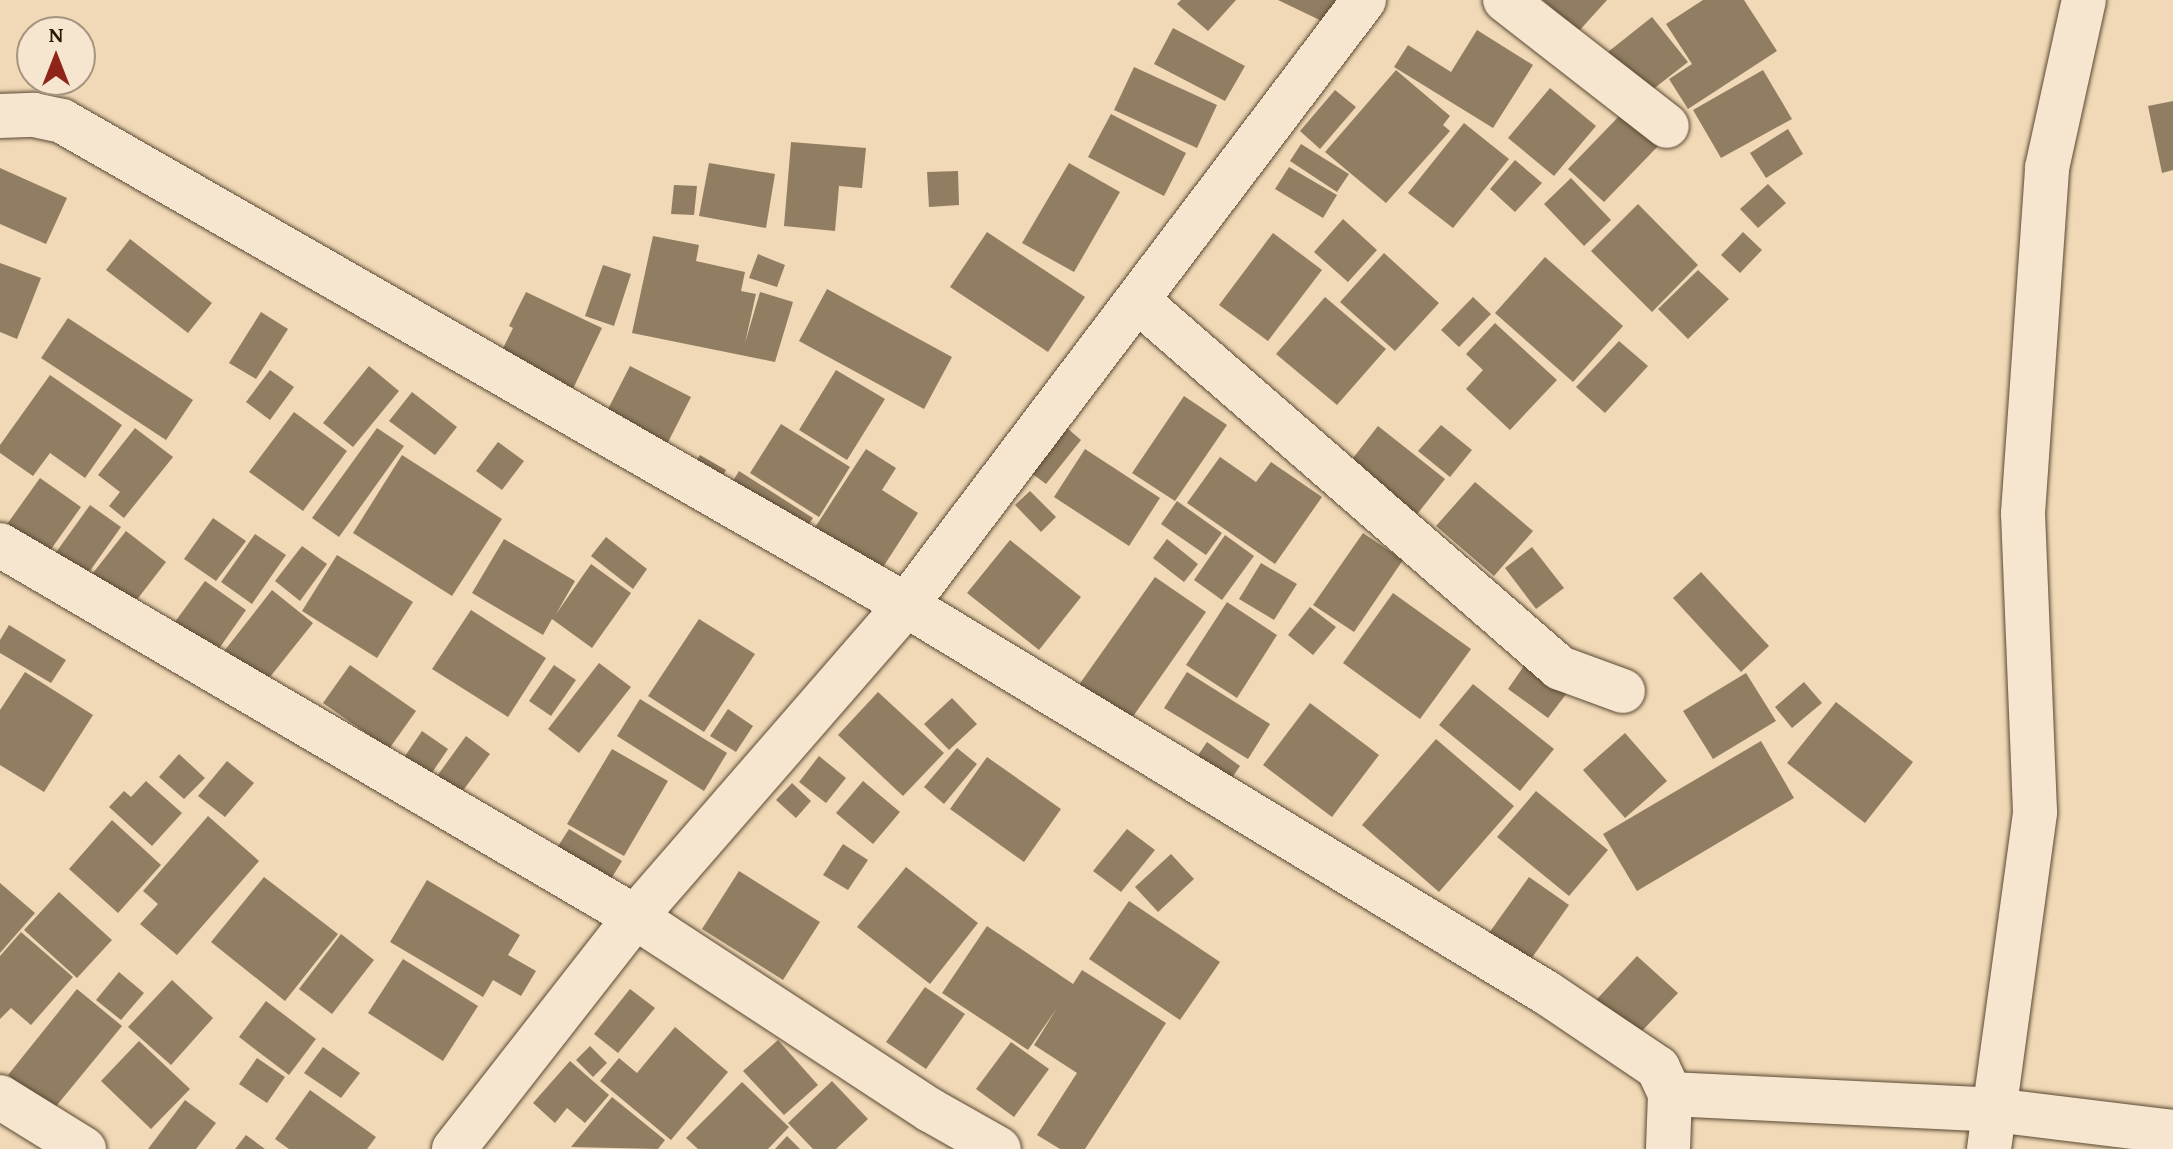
<!DOCTYPE html>
<style>
body{margin:0}
#map{position:relative;width:2173px;height:1149px;overflow:hidden;background:#f1d9b7;font-family:"Gentium Book Plus",serif}
div>[style]{position:absolute}
.building>*{inset:0;background:#917d62}
.roads{filter:drop-shadow(0 0 2px #5a4932) drop-shadow(0 0 2px #5a4932)}
.minor>*{height:44px;margin:-22px;padding:0 22px;transform-origin:22px;border-radius:22px;background:#f6e6d0}
span{translate:-50% -50%;white-space:nowrap;text-align:center;line-height:1.15;-webkit-text-stroke:6px #f6e6d0;paint-order:stroke}
.north{position:absolute;left:16px;top:16px;width:80px;height:80px;box-sizing:border-box;background:#f6e6d0;border:2px solid #a4947f;border-radius:50%;rotate:0deg;font-size:22px;font-weight:700;line-height:32px;text-align:center;color:#281906}
.north::after{content:'';display:block;margin:auto;width:28px;height:36px;background:#8f2418;clip-path:polygon(50% 0,100% 100%,50% 72%,0 100%)}
</style>
<div id="map">
<div class="building">
<i style="clip-path:polygon(1181px 0,1236px 0,1208px 31px,1177px 4px)"></i>
<i style="clip-path:polygon(1278px 0,1339px 0,1328px 24px)"></i>
<i style="clip-path:polygon(1543px 0,1607px 0,1578px 32px)"></i>
<i style="clip-path:polygon(1703px 0,1744px 0,1777px 51px,1688px 109px,1669px 79px,1692px 64px,1666px 24px)"></i>
<i style="clip-path:polygon(1652px 17px,1688px 62px,1643px 97px,1608px 52px)"></i>
<i style="clip-path:polygon(1173px 28px,1245px 66px,1225px 101px,1154px 64px)"></i>
<i style="clip-path:polygon(1477px 30px,1533px 65px,1493px 128px,1394px 67px,1408px 45px,1451px 72px)"></i>
<i style="clip-path:polygon(1134px 67px,1217px 105px,1197px 148px,1114px 110px)"></i>
<i style="clip-path:polygon(1396px 70px,1450px 116px,1443px 125px,1450px 131px,1386px 203px,1325px 152px)"></i>
<i style="clip-path:polygon(1763px 70px,1792px 119px,1721px 158px,1693px 110px)"></i>
<i style="clip-path:polygon(1550px 88px,1596px 126px,1554px 176px,1508px 138px)"></i>
<i style="clip-path:polygon(1335px 90px,1356px 107px,1320px 149px,1300px 131px)"></i>
<i style="clip-path:polygon(2173px 101px,2173px 170px,2162px 173px,2148px 106px)"></i>
<i style="clip-path:polygon(1625px 110px,1661px 143px,1604px 202px,1568px 169px)"></i>
<i style="clip-path:polygon(1111px 114px,1186px 153px,1164px 196px,1088px 157px)"></i>
<i style="clip-path:polygon(1464px 123px,1509px 159px,1453px 228px,1408px 193px)"></i>
<i style="clip-path:polygon(1788px 129px,1803px 154px,1766px 178px,1750px 153px)"></i>
<i style="clip-path:polygon(791px 142px,866px 148px,862px 188px,839px 186px,835px 231px,784px 226px)"></i>
<i style="clip-path:polygon(1301px 144px,1349px 174px,1337px 192px,1290px 161px)"></i>
<i style="clip-path:polygon(1515px 160px,1542px 183px,1515px 212px,1490px 189px)"></i>
<i style="clip-path:polygon(709px 163px,775px 174px,766px 228px,699px 216px)"></i>
<i style="clip-path:polygon(1069px 163px,1120px 192px,1074px 272px,1022px 243px)"></i>
<i style="clip-path:polygon(1289px 167px,1337px 195px,1323px 218px,1275px 189px)"></i>
<i style="clip-path:polygon(0 168px,67px 198px,46px 244px,0 224px)"></i>
<i style="clip-path:polygon(958px 171px,959px 205px,929px 207px,927px 172px)"></i>
<i style="clip-path:polygon(1571px 178px,1611px 220px,1584px 246px,1544px 204px)"></i>
<i style="clip-path:polygon(1768px 184px,1786px 203px,1758px 228px,1740px 209px)"></i>
<i style="clip-path:polygon(674px 185px,697px 186px,694px 215px,671px 214px)"></i>
<i style="clip-path:polygon(1638px 204px,1698px 265px,1652px 312px,1591px 251px)"></i>
<i style="clip-path:polygon(1343px 219px,1377px 250px,1348px 282px,1314px 252px)"></i>
<i style="clip-path:polygon(987px 232px,1085px 297px,1048px 352px,950px 287px)"></i>
<i style="clip-path:polygon(1743px 232px,1762px 250px,1740px 273px,1721px 255px)"></i>
<i style="clip-path:polygon(1273px 233px,1322px 270px,1268px 341px,1219px 305px)"></i>
<i style="clip-path:polygon(653px 236px,699px 245px,696px 261px,745px 272px,741px 291px,756px 294px,745px 343px,760px 292px,793px 302px,775px 362px,632px 333px)"></i>
<i style="clip-path:polygon(130px 239px,212px 303px,188px 333px,106px 270px)"></i>
<i style="clip-path:polygon(1384px 253px,1439px 303px,1395px 351px,1340px 302px)"></i>
<i style="clip-path:polygon(758px 254px,785px 265px,777px 287px,749px 278px)"></i>
<i style="clip-path:polygon(1545px 257px,1623px 326px,1573px 382px,1495px 313px)"></i>
<i style="clip-path:polygon(0 263px,41px 278px,17px 339px,0 332px)"></i>
<i style="clip-path:polygon(603px 265px,631px 274px,614px 326px,585px 316px)"></i>
<i style="clip-path:polygon(1698px 270px,1729px 299px,1688px 339px,1658px 309px)"></i>
<i style="clip-path:polygon(827px 289px,952px 357px,924px 409px,799px 341px)"></i>
<i style="clip-path:polygon(526px 292px,602px 328px,560px 416px,487px 381px,513px 328px,509px 326px)"></i>
<i style="clip-path:polygon(1325px 297px,1386px 349px,1337px 405px,1276px 354px)"></i>
<i style="clip-path:polygon(1473px 297px,1491px 314px,1459px 347px,1441px 330px)"></i>
<i style="clip-path:polygon(261px 312px,288px 329px,256px 379px,229px 363px)"></i>
<i style="clip-path:polygon(68px 318px,193px 400px,166px 440px,41px 358px)"></i>
<i style="clip-path:polygon(1495px 323px,1557px 380px,1510px 430px,1466px 389px,1483px 370px,1466px 354px)"></i>
<i style="clip-path:polygon(1619px 341px,1648px 366px,1605px 413px,1576px 387px)"></i>
<i style="clip-path:polygon(369px 366px,399px 391px,353px 447px,323px 423px)"></i>
<i style="clip-path:polygon(630px 366px,691px 397px,663px 452px,602px 421px)"></i>
<i style="clip-path:polygon(270px 370px,294px 387px,270px 420px,246px 402px)"></i>
<i style="clip-path:polygon(836px 370px,885px 399px,847px 460px,799px 430px)"></i>
<i style="clip-path:polygon(50px 375px,122px 425px,85px 478px,50px 453px,33px 476px,0 453px,0 445px)"></i>
<i style="clip-path:polygon(412px 392px,457px 427px,435px 455px,389px 421px)"></i>
<i style="clip-path:polygon(1184px 396px,1227px 425px,1175px 501px,1132px 473px)"></i>
<i style="clip-path:polygon(294px 412px,347px 451px,303px 511px,249px 472px)"></i>
<i style="clip-path:polygon(1059px 421px,1081px 440px,1046px 484px,1023px 467px)"></i>
<i style="clip-path:polygon(781px 424px,850px 467px,819px 517px,750px 473px)"></i>
<i style="clip-path:polygon(1441px 425px,1472px 450px,1450px 477px,1418px 451px)"></i>
<i style="clip-path:polygon(1378px 426px,1445px 479px,1414px 518px,1346px 467px)"></i>
<i style="clip-path:polygon(135px 428px,173px 457px,124px 518px,109px 506px,120px 492px,98px 475px)"></i>
<i style="clip-path:polygon(377px 428px,404px 446px,339px 537px,312px 518px)"></i>
<i style="clip-path:polygon(498px 442px,524px 461px,502px 490px,476px 471px)"></i>
<i style="clip-path:polygon(866px 449px,896px 468px,882px 490px,918px 513px,876px 578px,810px 535px)"></i>
<i style="clip-path:polygon(1085px 449px,1160px 498px,1129px 546px,1054px 497px)"></i>
<i style="clip-path:polygon(402px 455px,502px 519px,452px 596px,353px 533px)"></i>
<i style="clip-path:polygon(700px 455px,726px 470px,710px 497px,683px 481px)"></i>
<i style="clip-path:polygon(1220px 457px,1256px 482px,1271px 462px,1322px 497px,1275px 564px,1187px 503px)"></i>
<i style="clip-path:polygon(739px 471px,813px 518px,786px 560px,712px 515px)"></i>
<i style="clip-path:polygon(40px 478px,81px 507px,37px 569px,0 534px)"></i>
<i style="clip-path:polygon(1475px 482px,1533px 531px,1494px 576px,1436px 526px)"></i>
<i style="clip-path:polygon(1030px 491px,1056px 517px,1041px 532px,1015px 505px)"></i>
<i style="clip-path:polygon(1177px 501px,1222px 533px,1206px 555px,1161px 524px)"></i>
<i style="clip-path:polygon(90px 505px,121px 527px,75px 592px,44px 569px)"></i>
<i style="clip-path:polygon(213px 518px,246px 541px,216px 581px,184px 559px)"></i>
<i style="clip-path:polygon(126px 531px,166px 562px,122px 619px,82px 587px)"></i>
<i style="clip-path:polygon(1363px 533px,1403px 560px,1354px 632px,1313px 605px)"></i>
<i style="clip-path:polygon(255px 534px,286px 555px,252px 604px,221px 582px)"></i>
<i style="clip-path:polygon(1225px 535px,1254px 556px,1222px 600px,1194px 580px)"></i>
<i style="clip-path:polygon(606px 537px,647px 569px,633px 589px,591px 556px)"></i>
<i style="clip-path:polygon(504px 539px,575px 581px,556px 614px,591px 564px,631px 593px,592px 648px,552px 619px,543px 635px,472px 593px)"></i>
<i style="clip-path:polygon(1167px 539px,1198px 564px,1184px 582px,1153px 558px)"></i>
<i style="clip-path:polygon(1010px 540px,1081px 597px,1039px 650px,967px 593px)"></i>
<i style="clip-path:polygon(302px 546px,327px 564px,300px 601px,275px 581px)"></i>
<i style="clip-path:polygon(1532px 547px,1564px 588px,1536px 609px,1505px 568px)"></i>
<i style="clip-path:polygon(337px 555px,413px 602px,377px 658px,302px 611px)"></i>
<i style="clip-path:polygon(1261px 563px,1297px 584px,1274px 620px,1239px 599px)"></i>
<i style="clip-path:polygon(1701px 572px,1769px 646px,1741px 672px,1673px 598px)"></i>
<i style="clip-path:polygon(1155px 577px,1206px 612px,1120px 735px,1069px 699px)"></i>
<i style="clip-path:polygon(205px 581px,246px 610px,211px 660px,169px 630px)"></i>
<i style="clip-path:polygon(272px 590px,313px 623px,266px 682px,225px 650px)"></i>
<i style="clip-path:polygon(1393px 593px,1471px 649px,1420px 719px,1343px 663px)"></i>
<i style="clip-path:polygon(1227px 602px,1277px 635px,1237px 698px,1186px 665px)"></i>
<i style="clip-path:polygon(1310px 607px,1336px 627px,1313px 655px,1288px 635px)"></i>
<i style="clip-path:polygon(471px 610px,546px 658px,508px 717px,432px 669px)"></i>
<i style="clip-path:polygon(699px 619px,755px 654px,704px 732px,648px 696px)"></i>
<i style="clip-path:polygon(9px 625px,66px 660px,51px 683px,0 653px,0 640px)"></i>
<i style="clip-path:polygon(599px 663px,631px 687px,579px 753px,548px 729px)"></i>
<i style="clip-path:polygon(1526px 663px,1567px 693px,1548px 718px,1508px 689px)"></i>
<i style="clip-path:polygon(350px 665px,416px 711px,389px 749px,323px 703px)"></i>
<i style="clip-path:polygon(554px 665px,576px 680px,551px 716px,529px 701px)"></i>
<i style="clip-path:polygon(25px 672px,93px 715px,44px 792px,0 765px,0 710px)"></i>
<i style="clip-path:polygon(1187px 672px,1270px 724px,1248px 759px,1164px 708px)"></i>
<i style="clip-path:polygon(1746px 673px,1776px 721px,1713px 759px,1683px 711px)"></i>
<i style="clip-path:polygon(1804px 682px,1822px 703px,1792px 728px,1775px 707px)"></i>
<i style="clip-path:polygon(1473px 684px,1554px 749px,1520px 791px,1439px 725px)"></i>
<i style="clip-path:polygon(878px 692px,944px 753px,903px 796px,838px 735px)"></i>
<i style="clip-path:polygon(952px 698px,977px 724px,949px 750px,924px 724px)"></i>
<i style="clip-path:polygon(640px 699px,727px 753px,704px 791px,617px 736px)"></i>
<i style="clip-path:polygon(1836px 702px,1913px 762px,1865px 823px,1787px 763px)"></i>
<i style="clip-path:polygon(1310px 703px,1379px 755px,1332px 817px,1263px 765px)"></i>
<i style="clip-path:polygon(728px 709px,753px 726px,736px 752px,710px 736px)"></i>
<i style="clip-path:polygon(422px 731px,448px 749px,427px 780px,401px 762px)"></i>
<i style="clip-path:polygon(1625px 733px,1667px 781px,1625px 818px,1583px 770px)"></i>
<i style="clip-path:polygon(466px 736px,490px 754px,456px 800px,432px 783px)"></i>
<i style="clip-path:polygon(1436px 739px,1514px 806px,1439px 892px,1362px 825px)"></i>
<i style="clip-path:polygon(1761px 741px,1794px 798px,1637px 891px,1603px 834px)"></i>
<i style="clip-path:polygon(1207px 742px,1240px 766px,1223px 791px,1190px 767px)"></i>
<i style="clip-path:polygon(957px 748px,977px 764px,944px 804px,924px 787px)"></i>
<i style="clip-path:polygon(612px 749px,668px 781px,624px 856px,567px 824px)"></i>
<i style="clip-path:polygon(179px 754px,205px 778px,184px 799px,159px 777px)"></i>
<i style="clip-path:polygon(819px 756px,846px 778px,826px 803px,799px 782px)"></i>
<i style="clip-path:polygon(987px 757px,1061px 809px,1024px 862px,950px 809px)"></i>
<i style="clip-path:polygon(227px 761px,254px 783px,225px 817px,198px 796px)"></i>
<i style="clip-path:polygon(146px 781px,182px 813px,152px 846px,109px 807px,124px 791px,131px 797px)"></i>
<i style="clip-path:polygon(863px 781px,900px 812px,873px 844px,836px 813px)"></i>
<i style="clip-path:polygon(792px 783px,811px 801px,796px 818px,776px 800px)"></i>
<i style="clip-path:polygon(1536px 791px,1608px 850px,1569px 896px,1497px 837px)"></i>
<i style="clip-path:polygon(208px 816px,259px 861px,177px 955px,140px 924px,158px 904px,143px 891px)"></i>
<i style="clip-path:polygon(112px 820px,161px 865px,118px 913px,69px 869px)"></i>
<i style="clip-path:polygon(569px 829px,622px 861px,608px 884px,555px 851px)"></i>
<i style="clip-path:polygon(1127px 829px,1155px 850px,1121px 892px,1093px 871px)"></i>
<i style="clip-path:polygon(843px 844px,868px 860px,848px 890px,823px 875px)"></i>
<i style="clip-path:polygon(1171px 854px,1194px 879px,1158px 912px,1135px 887px)"></i>
<i style="clip-path:polygon(906px 867px,978px 923px,930px 984px,857px 927px)"></i>
<i style="clip-path:polygon(739px 871px,820px 922px,783px 980px,702px 929px)"></i>
<i style="clip-path:polygon(264px 877px,338px 934px,285px 1001px,211px 942px)"></i>
<i style="clip-path:polygon(1529px 877px,1569px 905px,1519px 976px,1479px 947px)"></i>
<i style="clip-path:polygon(427px 880px,520px 935px,508px 955px,536px 971px,521px 996px,493px 980px,483px 997px,390px 942px)"></i>
<i style="clip-path:polygon(0 883px,35px 913px,0 953px)"></i>
<i style="clip-path:polygon(59px 892px,112px 940px,77px 978px,24px 930px)"></i>
<i style="clip-path:polygon(1129px 901px,1220px 962px,1180px 1020px,1089px 959px)"></i>
<i style="clip-path:polygon(987px 926px,1073px 984px,1082px 970px,1166px 1023px,1085px 1149px,1060px 1149px,1037px 1135px,1077px 1073px,1034px 1045px,1057px 1008px,1028px 1050px,942px 993px)"></i>
<i style="clip-path:polygon(21px 932px,73px 977px,31px 1025px,11px 1008px,0 1019px,0 956px)"></i>
<i style="clip-path:polygon(341px 934px,374px 960px,332px 1014px,299px 989px)"></i>
<i style="clip-path:polygon(1637px 956px,1678px 993px,1624px 1050px,1584px 1013px)"></i>
<i style="clip-path:polygon(403px 959px,478px 1006px,443px 1061px,368px 1013px)"></i>
<i style="clip-path:polygon(119px 972px,144px 993px,121px 1020px,96px 1000px)"></i>
<i style="clip-path:polygon(172px 980px,213px 1018px,171px 1065px,128px 1027px)"></i>
<i style="clip-path:polygon(925px 987px,965px 1014px,926px 1069px,886px 1042px)"></i>
<i style="clip-path:polygon(77px 989px,122px 1026px,53px 1110px,8px 1075px)"></i>
<i style="clip-path:polygon(630px 989px,655px 1008px,618px 1053px,594px 1034px)"></i>
<i style="clip-path:polygon(266px 1001px,316px 1039px,289px 1075px,239px 1037px)"></i>
<i style="clip-path:polygon(675px 1027px,728px 1072px,671px 1140px,600px 1081px,619px 1058px,637px 1073px)"></i>
<i style="clip-path:polygon(778px 1040px,818px 1085px,784px 1115px,743px 1071px)"></i>
<i style="clip-path:polygon(139px 1041px,190px 1089px,151px 1129px,101px 1081px)"></i>
<i style="clip-path:polygon(1011px 1042px,1049px 1069px,1014px 1117px,976px 1089px)"></i>
<i style="clip-path:polygon(590px 1046px,607px 1063px,593px 1077px,576px 1060px)"></i>
<i style="clip-path:polygon(323px 1047px,360px 1073px,341px 1098px,304px 1073px)"></i>
<i style="clip-path:polygon(257px 1058px,285px 1077px,267px 1103px,239px 1084px)"></i>
<i style="clip-path:polygon(570px 1061px,609px 1095px,585px 1123px,567px 1108px,555px 1123px,533px 1103px)"></i>
<i style="clip-path:polygon(832px 1081px,868px 1119px,836px 1149px,813px 1149px,788px 1123px)"></i>
<i style="clip-path:polygon(742px 1082px,789px 1127px,768px 1149px,698px 1149px,686px 1138px)"></i>
<i style="clip-path:polygon(310px 1090px,376px 1137px,367px 1149px,289px 1149px,275px 1139px)"></i>
<i style="clip-path:polygon(612px 1097px,665px 1140px,658px 1149px,571px 1147px)"></i>
<i style="clip-path:polygon(185px 1100px,216px 1123px,196px 1149px,148px 1149px)"></i>
<i style="clip-path:polygon(246px 1135px,265px 1149px,235px 1149px)"></i>
<i style="clip-path:polygon(787px 1136px,800px 1149px,775px 1149px)"></i>
</div>
<div class="roads">
<div class="minor">
<i style="left:1505px;top:0;width:205px;rotate:37.9deg"></i>
<i style="left:0;top:116px;width:34px;rotate:-2deg"></i>
<i style="left:34px;top:115px;width:29px;rotate:12deg"></i>
<i style="left:62px;top:121px;width:973px;rotate:29.83deg"></i>
<i style="left:906px;top:605px;width:749px;rotate:31.19deg"></i>
<i style="left:1547px;top:993px;width:134px;rotate:34deg"></i>
<i style="left:1658px;top:1068px;width:29px;rotate:65deg"></i>
<i style="left:1670px;top:1094px;width:55px;rotate:92.1deg"></i>
<i style="left:1138px;top:301px;width:559px;rotate:41.01deg"></i>
<i style="left:1560px;top:668px;width:67px;rotate:20.1deg"></i>
<i style="left:0;top:545px;width:736px;rotate:30.36deg"></i>
<i style="left:635px;top:917px;width:353px;rotate:33.2deg"></i>
<i style="left:930px;top:1110px;width:79px;rotate:29.5deg"></i>
<i style="left:1670px;top:1094px;width:324px;rotate:2.8deg"></i>
<i style="left:1994px;top:1110px;width:180px;rotate:7deg"></i>
<i style="left:0;top:1097px;width:99px;rotate:31.8deg"></i>
<i style="left:454px;top:1149px;width:294px;rotate:-52deg"></i>
<i style="left:635px;top:917px;width:413px;rotate:-49deg"></i>
<i style="left:906px;top:605px;width:759px;rotate:-52.87deg"></i>
<i style="left:1989px;top:1149px;width:340px;rotate:-82.2deg"></i>
<i style="left:2035px;top:812px;width:299px;rotate:-92.3deg"></i>
<i style="left:2023px;top:513px;width:346px;rotate:-86deg"></i>
<i style="left:2047px;top:168px;width:172px;rotate:-77.6deg"></i>
</div>
</div>
<div class="north">N</div>
</div>
